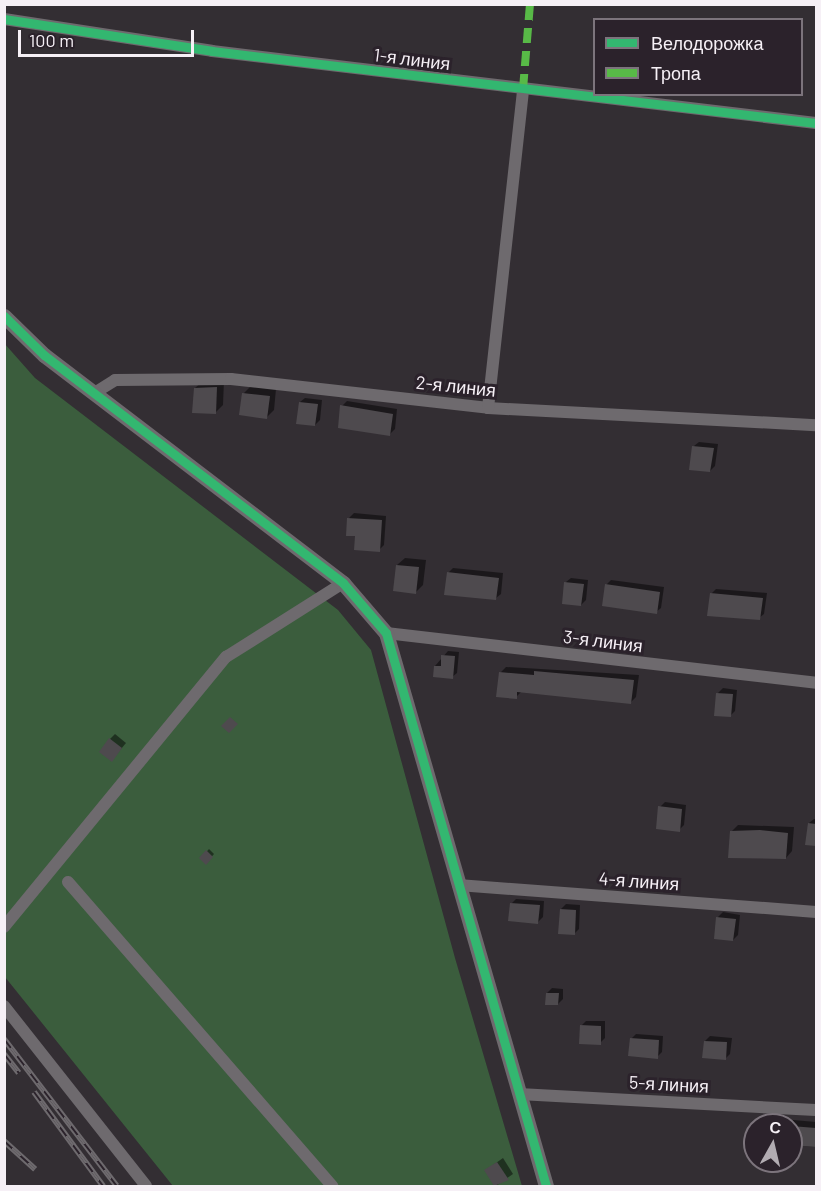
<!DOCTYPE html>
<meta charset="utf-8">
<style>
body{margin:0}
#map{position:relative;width:821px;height:1191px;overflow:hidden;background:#332e33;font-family:Barlow,sans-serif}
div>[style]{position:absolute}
.green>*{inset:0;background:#3b5d3d}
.shadow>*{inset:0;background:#0007}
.building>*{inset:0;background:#4e4a4e}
.minor>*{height:12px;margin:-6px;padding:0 6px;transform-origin:6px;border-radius:6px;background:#6e6a6e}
.tertiary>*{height:15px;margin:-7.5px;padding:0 7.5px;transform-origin:7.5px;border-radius:7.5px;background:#6e6a6e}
.rail>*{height:6px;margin-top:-3px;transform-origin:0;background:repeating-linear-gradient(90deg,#2b222b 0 11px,#6e6a6e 0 22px);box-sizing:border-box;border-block:2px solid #6e6a6e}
.quiet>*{height:8px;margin-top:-4px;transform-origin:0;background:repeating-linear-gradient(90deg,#58b947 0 15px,transparent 0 23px)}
.cycleway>*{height:9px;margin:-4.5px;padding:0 4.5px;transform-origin:4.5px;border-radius:4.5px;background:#33b770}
span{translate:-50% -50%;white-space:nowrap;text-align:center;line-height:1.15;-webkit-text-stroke:6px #2b222b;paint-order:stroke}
.street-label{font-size:18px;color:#f6f0f6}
.frame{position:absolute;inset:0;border:6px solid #f6f0f6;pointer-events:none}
.legend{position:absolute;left:593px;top:18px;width:210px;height:78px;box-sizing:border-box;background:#2b222b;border:2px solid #7c747c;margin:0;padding:8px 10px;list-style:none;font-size:18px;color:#f6f0f6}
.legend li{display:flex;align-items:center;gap:12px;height:30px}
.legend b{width:30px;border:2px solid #7c747c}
.north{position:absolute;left:743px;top:1113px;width:60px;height:60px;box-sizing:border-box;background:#2b222b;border:2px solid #7c747c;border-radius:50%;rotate:8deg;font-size:16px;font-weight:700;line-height:24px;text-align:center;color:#f6f0f6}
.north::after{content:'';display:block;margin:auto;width:21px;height:27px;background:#b2acb2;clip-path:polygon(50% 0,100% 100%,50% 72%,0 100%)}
.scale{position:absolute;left:18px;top:30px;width:176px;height:27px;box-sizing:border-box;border:3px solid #f6f0f6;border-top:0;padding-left:8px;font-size:18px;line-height:21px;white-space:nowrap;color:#f6f0f6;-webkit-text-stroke:4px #2b222b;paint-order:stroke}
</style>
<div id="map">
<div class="green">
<i style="clip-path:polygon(4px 343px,35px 378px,338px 610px,371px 650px,455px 958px,522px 1186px,173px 1186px,5px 977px)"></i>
</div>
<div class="shadow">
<i style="clip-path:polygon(224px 380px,223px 405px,215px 413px,195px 388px,203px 381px)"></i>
<i style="clip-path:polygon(251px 386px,276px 389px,274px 410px,266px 418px,244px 393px)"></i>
<i style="clip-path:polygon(305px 398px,322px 400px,320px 420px,315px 425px,300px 402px)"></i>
<i style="clip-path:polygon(347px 401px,397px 409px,395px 429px,390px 434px,342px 406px)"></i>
<i style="clip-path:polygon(699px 442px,718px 444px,715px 466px,710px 471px,694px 446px)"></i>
<i style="clip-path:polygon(354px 513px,386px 516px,384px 545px,379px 550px,356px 535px,349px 518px)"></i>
<i style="clip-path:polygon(405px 558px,426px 560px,423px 585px,416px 592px,397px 565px)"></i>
<i style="clip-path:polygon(453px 568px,503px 573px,501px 594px,496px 598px,448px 573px)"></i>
<i style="clip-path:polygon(571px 578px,588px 580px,586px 600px,581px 605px,566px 582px)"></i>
<i style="clip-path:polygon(611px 580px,664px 587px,661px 608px,656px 612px,606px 585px)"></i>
<i style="clip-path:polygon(716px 589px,767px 593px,764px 614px,759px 618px,711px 594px)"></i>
<i style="clip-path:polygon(448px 651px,459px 652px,457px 673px,452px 677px,435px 666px)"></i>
<i style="clip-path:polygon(506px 667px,639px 675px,636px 697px,630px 703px,522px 691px,516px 697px,500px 673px)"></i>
<i style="clip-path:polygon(723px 688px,737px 690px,735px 711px,730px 716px,718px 693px)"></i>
<i style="clip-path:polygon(115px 734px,126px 743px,116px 755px,110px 739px)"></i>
<i style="clip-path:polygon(665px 802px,686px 805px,684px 825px,679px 830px,660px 807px)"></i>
<i style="clip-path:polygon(814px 819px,816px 819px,816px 845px,807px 844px,809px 823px)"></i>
<i style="clip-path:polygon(738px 825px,794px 827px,792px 851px,786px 858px,731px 832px)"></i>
<i style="clip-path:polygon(209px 849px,214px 854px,206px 863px,201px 858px)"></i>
<i style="clip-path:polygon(516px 899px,544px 901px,543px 917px,538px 922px,511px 904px)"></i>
<i style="clip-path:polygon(566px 904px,580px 905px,579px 929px,574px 934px,561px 909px)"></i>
<i style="clip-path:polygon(723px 912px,740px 915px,738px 935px,733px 940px,718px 917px)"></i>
<i style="clip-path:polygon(552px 988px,563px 989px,563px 999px,558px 1004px,547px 993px)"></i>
<i style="clip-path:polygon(586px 1021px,605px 1021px,605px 1038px,600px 1043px,581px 1026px)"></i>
<i style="clip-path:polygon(636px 1034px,663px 1036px,662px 1052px,657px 1057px,631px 1039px)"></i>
<i style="clip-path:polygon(710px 1036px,732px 1038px,730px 1054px,726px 1058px,705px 1041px)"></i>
<i style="clip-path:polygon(782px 1119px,816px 1122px,816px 1147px,791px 1145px,791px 1125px,776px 1125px)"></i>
<i style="clip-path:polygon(503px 1158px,513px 1174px,496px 1186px,486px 1170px)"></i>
</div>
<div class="building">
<i style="clip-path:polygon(217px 387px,216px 414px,192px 413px,194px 388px)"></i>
<i style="clip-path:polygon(242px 393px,270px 396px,267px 419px,239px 415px)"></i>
<i style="clip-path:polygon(299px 402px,318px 404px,315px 426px,296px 424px)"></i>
<i style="clip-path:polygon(340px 405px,393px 414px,390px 436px,338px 428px)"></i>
<i style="clip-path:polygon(692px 446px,714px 448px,710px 472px,689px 470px)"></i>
<i style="clip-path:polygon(347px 518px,382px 520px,380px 552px,354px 550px,355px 536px,346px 536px)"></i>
<i style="clip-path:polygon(396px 565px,419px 567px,416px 594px,393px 591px)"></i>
<i style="clip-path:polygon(447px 572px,499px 578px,496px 600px,444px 595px)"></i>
<i style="clip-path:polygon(564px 582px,584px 584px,581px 606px,562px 604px)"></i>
<i style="clip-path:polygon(605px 584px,660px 592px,657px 614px,602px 606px)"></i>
<i style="clip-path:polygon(710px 593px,763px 598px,760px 620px,707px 616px)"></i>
<i style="clip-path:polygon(441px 655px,455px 656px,453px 679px,433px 677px,434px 666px,441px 666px)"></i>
<i style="clip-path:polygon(534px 671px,634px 680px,631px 704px,517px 692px,517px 699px,496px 697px,499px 672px,534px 675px)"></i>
<i style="clip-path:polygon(716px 693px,733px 694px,731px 717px,714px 716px)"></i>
<i style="clip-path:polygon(230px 717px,238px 724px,229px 733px,221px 726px)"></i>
<i style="clip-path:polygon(109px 738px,122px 748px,112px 762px,99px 752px)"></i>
<i style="clip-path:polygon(658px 806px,682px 809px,680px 832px,656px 829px)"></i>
<i style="clip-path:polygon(808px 823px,816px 824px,816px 846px,805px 845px)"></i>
<i style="clip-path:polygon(760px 830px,788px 833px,786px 859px,728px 858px,730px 831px)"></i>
<i style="clip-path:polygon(206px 850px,213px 857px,206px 865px,199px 858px)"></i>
<i style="clip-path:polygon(510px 903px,540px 905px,538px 924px,508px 921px)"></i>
<i style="clip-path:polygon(560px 909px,576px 910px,575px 935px,558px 934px)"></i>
<i style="clip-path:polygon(716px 917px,736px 919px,733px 941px,714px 939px)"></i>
<i style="clip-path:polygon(546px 993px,559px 993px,558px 1005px,545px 1005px)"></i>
<i style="clip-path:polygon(580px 1025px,601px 1026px,601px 1045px,579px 1044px)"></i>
<i style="clip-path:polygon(630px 1038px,659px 1040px,658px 1059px,628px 1056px)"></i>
<i style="clip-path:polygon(704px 1041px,727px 1042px,726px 1060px,702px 1058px)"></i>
<i style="clip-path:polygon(791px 1126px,816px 1128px,816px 1147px,791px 1145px)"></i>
<i style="clip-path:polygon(497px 1162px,509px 1180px,494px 1186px,484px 1170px)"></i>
</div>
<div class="minor">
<i style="left:4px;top:19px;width:210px;rotate:8.7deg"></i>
<i style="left:212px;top:51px;width:608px;rotate:6.8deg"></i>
<i style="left:96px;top:392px;width:22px;rotate:-32deg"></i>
<i style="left:115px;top:380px;width:116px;rotate:-0.5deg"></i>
<i style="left:231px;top:379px;width:259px;rotate:6.4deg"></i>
<i style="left:488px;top:408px;width:328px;rotate:3deg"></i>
<i style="left:488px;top:408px;width:321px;rotate:-83.7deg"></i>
<i style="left:386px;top:633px;width:433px;rotate:6.6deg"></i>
<i style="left:68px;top:882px;width:403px;rotate:49deg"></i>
<i style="left:458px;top:885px;width:359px;rotate:4.3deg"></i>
<i style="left:4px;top:927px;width:350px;rotate:-50.6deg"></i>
<i style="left:226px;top:657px;width:138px;rotate:-32.3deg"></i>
<i style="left:4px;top:1006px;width:229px;rotate:51.7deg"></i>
<i style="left:519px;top:1094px;width:297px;rotate:3.1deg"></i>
</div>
<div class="tertiary">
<i style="left:4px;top:316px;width:56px;rotate:44.3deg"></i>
<i style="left:44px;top:355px;width:376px;rotate:37.3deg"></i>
<i style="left:343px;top:583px;width:66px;rotate:49.3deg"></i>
<i style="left:386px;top:633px;width:576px;rotate:73.86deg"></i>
</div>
<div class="rail">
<i style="left:4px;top:1039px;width:185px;rotate:52.5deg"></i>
<i style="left:4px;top:1054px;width:24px;rotate:52deg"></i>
<i style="left:34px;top:1092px;width:117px;rotate:53.7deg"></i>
<i style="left:4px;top:1141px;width:42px;rotate:42.1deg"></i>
</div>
<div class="quiet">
<i style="left:523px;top:89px;width:85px;rotate:-85.3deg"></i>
</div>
<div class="cycleway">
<i style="left:4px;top:19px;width:210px;rotate:8.7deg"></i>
<i style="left:212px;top:51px;width:608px;rotate:6.8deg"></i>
<i style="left:4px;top:316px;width:56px;rotate:44.3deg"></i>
<i style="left:44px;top:355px;width:376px;rotate:37.3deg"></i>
<i style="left:343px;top:583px;width:66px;rotate:49.3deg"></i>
<i style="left:386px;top:633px;width:576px;rotate:73.86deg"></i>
</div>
<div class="street-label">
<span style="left:412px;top:59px;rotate:7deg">1-я линия</span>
<span style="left:456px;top:386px;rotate:6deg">2-я линия</span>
<span style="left:603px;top:641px;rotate:7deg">3-я линия</span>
<span style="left:639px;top:881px;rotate:4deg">4-я линия</span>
<span style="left:669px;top:1084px;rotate:3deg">5-я линия</span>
</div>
<div class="frame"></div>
<ul class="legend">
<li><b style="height:8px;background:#33b770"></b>Велодорожка</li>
<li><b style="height:8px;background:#58b947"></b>Тропа</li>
</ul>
<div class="north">С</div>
<div class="scale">100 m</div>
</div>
